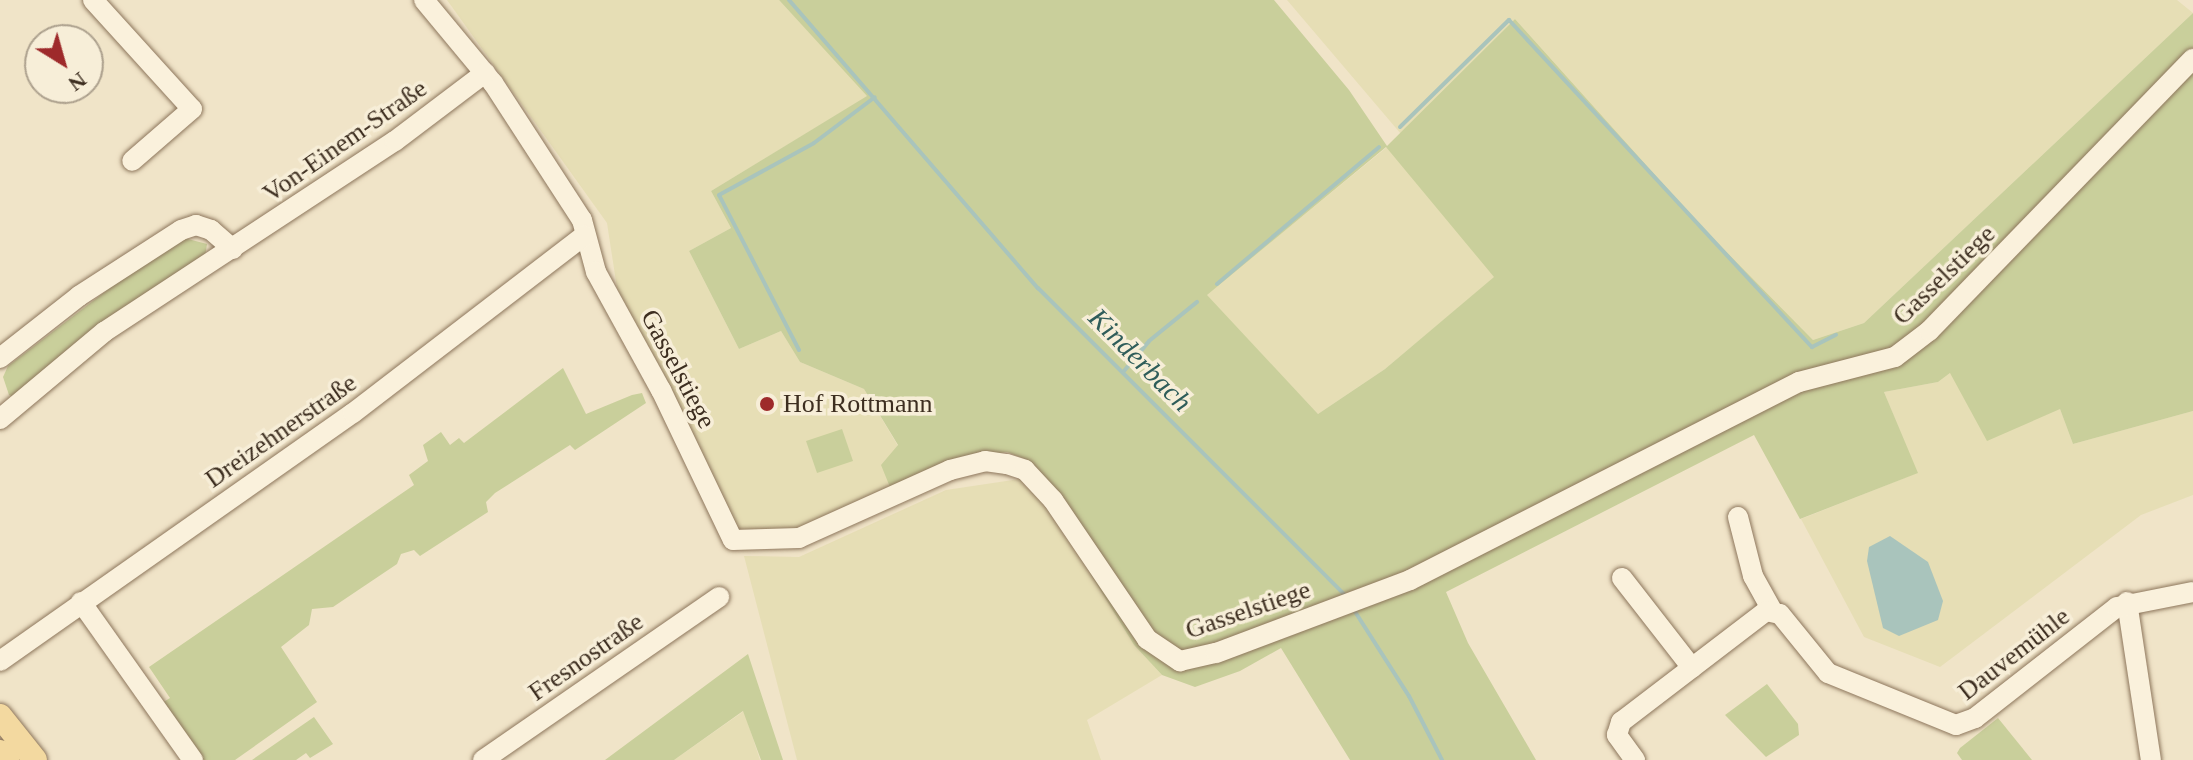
<!DOCTYPE html>
<meta charset="utf-8">
<style>
body{margin:0}
#map{position:relative;width:2193px;height:760px;overflow:hidden;background:#f0e4c8;font-family:Georgia,serif}
div>[style]{position:absolute}
.farmland>*{inset:0;background:#e6deb5}
.green>*{inset:0;background:#c9cf9b}
.water>*{inset:0;background:#a9c4bc}
.stream>*{height:4px;margin:-2px;padding:0 2px;transform-origin:2px;border-radius:2px;background:#a9c4bc}
.roads{filter:drop-shadow(0 0 2px #8d765c) drop-shadow(0 0 2px #8d765c)}
.minor>*{height:20px;margin:-10px;padding:0 10px;transform-origin:10px;border-radius:10px;background:#faf1dc}
.major>*{height:24px;margin:-12px;padding:0 12px;transform-origin:12px;border-radius:12px;background:#f3d9a0}
.dots>*{width:22px;height:22px;translate:-50% -50%;box-sizing:border-box;border:4px solid #f7eed8;border-radius:50%}
span{translate:-50% -50%;white-space:nowrap;text-align:center;line-height:1.15;-webkit-text-stroke:7px #f7eed8;paint-order:stroke}
.street-label{font-size:26px;color:#3d2e20}
.poi-label{font-size:26px;color:#3d2e20}
.left{translate:0 -50%;text-align:left}
.water-label{font-size:28px;color:#2f5d5a;font-style:italic}
.north{position:absolute;left:24px;top:24px;width:80px;height:80px;box-sizing:border-box;background:#f7eed8;border:2px solid #ada18e;border-radius:50%;rotate:143deg;font-size:22px;font-weight:700;line-height:32px;text-align:center;color:#3d2e20}
.north::after{content:'';display:block;margin:auto;width:28px;height:36px;background:#9e2a2b;clip-path:polygon(50% 0,100% 100%,50% 72%,0 100%)}
</style>
<div id="map">
<div class="farmland">
<i style="clip-path:polygon(447px 0,779px 0,868px 96px,711px 191px,731px 228px,689px 251px,739px 349px,781px 331px,800px 362px,864px 389px,898px 446px,892px 492px,816px 527px,743px 533px,733px 527px,617px 288px,607px 223px)"></i>
<i style="clip-path:polygon(1287px 0,2177px 0,2193px 13px,1864px 323px,1813px 340px,1700px 225px,1515px 19px,1401px 134px)"></i>
<i style="clip-path:polygon(1387px 147px,1495px 277px,1385px 369px,1318px 414px,1206px 295px)"></i>
<i style="clip-path:polygon(1950px 373px,2060px 409px,2073px 444px,2193px 411px,2193px 495px,2141px 515px,1940px 667px,1864px 637px,1801px 519px,1917px 473px,1884px 392px,1938px 382px)"></i>
<i style="clip-path:polygon(1020px 479px,1049px 507px,1134px 645px,1162px 675px,1087px 720px,1101px 760px,797px 760px,744px 556px,799px 557px,946px 490px)"></i>
<i style="clip-path:polygon(744px 711px,760px 760px,674px 760px)"></i>
</div>
<div class="green">
<i style="clip-path:polygon(evenodd,779px 0,1274px 0,1349px 90px,1387px 146px,1515px 19px,1700px 225px,1813px 340px,1864px 323px,2193px 13px,2193px 411px,2073px 444px,2060px 409px,1987px 441px,1950px 373px,1938px 382px,1884px 392px,1918px 473px,1800px 519px,1754px 435px,1446px 592px,1468px 643px,1536px 760px,1350px 760px,1281px 648px,1240px 671px,1195px 687px,1162px 675px,1134px 645px,1049px 507px,1027px 460px,1007px 452px,963px 458px,892px 492px,881px 465px,898px 445px,864px 389px,800px 362px,781px 331px,739px 349px,689px 251px,731px 228px,711px 191px,867px 96px,779px 0,1386px 147px,1494px 277px,1385px 369px,1318px 414px,1207px 295px,1386px 147px)"></i>
<i style="clip-path:polygon(184px 238px,207px 244px,205px 257px,14px 397px,9px 395px,3px 377px,8px 366px,123px 278px)"></i>
<i style="clip-path:polygon(563px 368px,586px 414px,632px 395px,642px 393px,646px 403px,575px 450px,570px 445px,495px 493px,486px 502px,488px 512px,420px 556px,414px 550px,401px 554px,397px 564px,333px 607px,312px 609px,309px 625px,281px 647px,317px 702px,235px 760px,202px 760px,162px 703px,170px 698px,149px 667px,414px 485px,409px 475px,428px 461px,423px 445px,441px 432px,450px 445px,459px 438px,464px 443px)"></i>
<i style="clip-path:polygon(842px 429px,853px 461px,817px 473px,806px 441px)"></i>
<i style="clip-path:polygon(748px 654px,783px 760px,761px 760px,743px 711px,674px 760px,605px 760px)"></i>
<i style="clip-path:polygon(1767px 684px,1798px 724px,1799px 735px,1766px 757px,1725px 715px)"></i>
<i style="clip-path:polygon(314px 717px,333px 744px,310px 758px,306px 753px,296px 760px,252px 760px)"></i>
<i style="clip-path:polygon(1998px 718px,2032px 760px,1962px 760px,1957px 753px,1960px 748px)"></i>
</div>
<div class="water">
<i style="clip-path:polygon(1890px 536px,1928px 562px,1943px 601px,1938px 620px,1899px 636px,1883px 628px,1867px 561px,1869px 547px)"></i>
</div>
<div class="stream">
<i style="left:789px;top:0;width:381px;rotate:49.2deg"></i>
<i style="left:1038px;top:288px;width:436px;rotate:45deg"></i>
<i style="left:1400px;top:127px;width:153px;rotate:-44.5deg"></i>
<i style="left:1509px;top:20px;width:446px;rotate:47.2deg"></i>
<i style="left:1812px;top:347px;width:27px;rotate:-27deg"></i>
<i style="left:1217px;top:284px;width:212px;rotate:-40.2deg"></i>
<i style="left:799px;top:350px;width:174px;rotate:-117.3deg"></i>
<i style="left:719px;top:195px;width:108px;rotate:-28.7deg"></i>
<i style="left:814px;top:143px;width:76px;rotate:-37deg"></i>
<i style="left:1124px;top:371px;width:39px;rotate:-50deg"></i>
<i style="left:1149px;top:341px;width:62px;rotate:-39.1deg"></i>
<i style="left:1352px;top:607px;width:106px;rotate:57.4deg"></i>
<i style="left:1409px;top:696px;width:72px;rotate:62.7deg"></i>
</div>
<div class="roads">
<div class="minor">
<i style="left:93px;top:0;width:147px;rotate:47.8deg"></i>
<i style="left:192px;top:109px;width:79px;rotate:139.1deg"></i>
<i style="left:424px;top:0;width:108px;rotate:50.3deg"></i>
<i style="left:493px;top:83px;width:163px;rotate:57deg"></i>
<i style="left:582px;top:220px;width:54px;rotate:74.9deg"></i>
<i style="left:596px;top:272px;width:135px;rotate:61.2deg"></i>
<i style="left:661px;top:390px;width:166px;rotate:64.4deg"></i>
<i style="left:733px;top:540px;width:66px;rotate:-1.7deg"></i>
<i style="left:799px;top:538px;width:166px;rotate:-24.2deg"></i>
<i style="left:950px;top:470px;width:36px;rotate:-14deg"></i>
<i style="left:985px;top:461px;width:22px;rotate:8deg"></i>
<i style="left:1007px;top:464px;width:19px;rotate:18deg"></i>
<i style="left:1025px;top:470px;width:41px;rotate:47deg"></i>
<i style="left:1053px;top:500px;width:168px;rotate:55.9deg"></i>
<i style="left:1147px;top:639px;width:40px;rotate:34deg"></i>
<i style="left:1180px;top:661px;width:37px;rotate:-13deg"></i>
<i style="left:1216px;top:653px;width:207px;rotate:-20.6deg"></i>
<i style="left:1410px;top:580px;width:436px;rotate:-27deg"></i>
<i style="left:1799px;top:382px;width:99px;rotate:-14.6deg"></i>
<i style="left:1895px;top:357px;width:43px;rotate:-37.4deg"></i>
<i style="left:1929px;top:331px;width:379px;rotate:-45.9deg"></i>
<i style="left:0;top:358px;width:100px;rotate:-38.1deg"></i>
<i style="left:79px;top:296px;width:121px;rotate:-32.9deg"></i>
<i style="left:181px;top:230px;width:16px;rotate:-18deg"></i>
<i style="left:196px;top:225px;width:16px;rotate:18deg"></i>
<i style="left:211px;top:230px;width:29px;rotate:41deg"></i>
<i style="left:0;top:419px;width:136px;rotate:-39.9deg"></i>
<i style="left:104px;top:332px;width:348px;rotate:-33.3deg"></i>
<i style="left:395px;top:141px;width:113px;rotate:-37.1deg"></i>
<i style="left:1738px;top:517px;width:61px;rotate:75.7deg"></i>
<i style="left:1753px;top:576px;width:39px;rotate:61deg"></i>
<i style="left:1622px;top:578px;width:114px;rotate:52.1deg"></i>
<i style="left:81px;top:602px;width:194px;rotate:54.7deg"></i>
<i style="left:2127px;top:602px;width:160px;rotate:81.4deg"></i>
<i style="left:0;top:661px;width:431px;rotate:-35.1deg"></i>
<i style="left:353px;top:413px;width:292px;rotate:-37.5deg"></i>
<i style="left:483px;top:760px;width:287px;rotate:-34.6deg"></i>
<i style="left:1635px;top:760px;width:31px;rotate:-126deg"></i>
<i style="left:1617px;top:735px;width:14px;rotate:-73deg"></i>
<i style="left:1621px;top:722px;width:183px;rotate:-37.4deg"></i>
<i style="left:1766px;top:611px;width:14px;rotate:12deg"></i>
<i style="left:1780px;top:614px;width:76px;rotate:50.9deg"></i>
<i style="left:1828px;top:673px;width:138px;rotate:22.1deg"></i>
<i style="left:1956px;top:725px;width:20px;rotate:-20deg"></i>
<i style="left:1975px;top:718px;width:180px;rotate:-38deg"></i>
<i style="left:2117px;top:607px;width:77px;rotate:-11.2deg"></i>
</div>
<div class="major">
<i style="left:0;top:716px;width:56px;rotate:51.5deg"></i>
<i style="left:0;top:752px;width:11px;rotate:49deg"></i>
</div>
</div>
<div class="dots">
<i style="left:767px;top:404px;background:#9e2a2b"></i>
</div>
<div class="street-label">
<span style="left:345px;top:141px;rotate:-35deg">Von-Einem-Straße</span>
<span style="left:1944px;top:275px;rotate:-44deg">Gasselstiege</span>
<span style="left:678px;top:369px;rotate:62deg">Gasselstiege</span>
<span style="left:281px;top:431px;rotate:-35deg">Dreizehnerstraße</span>
<span style="left:1248px;top:610px;rotate:-19deg">Gasselstiege</span>
<span style="left:2014px;top:654px;rotate:-38deg">Dauvemühle</span>
<span style="left:586px;top:657px;rotate:-35deg">Fresnostraße</span>
</div>
<div class="poi-label">
<span class="left" style="left:783px;top:404px">Hof Rottmann</span>
</div>
<div class="water-label">
<span style="left:1140px;top:360px;rotate:45deg">Kinderbach</span>
</div>
<div class="north">N</div>
</div>
